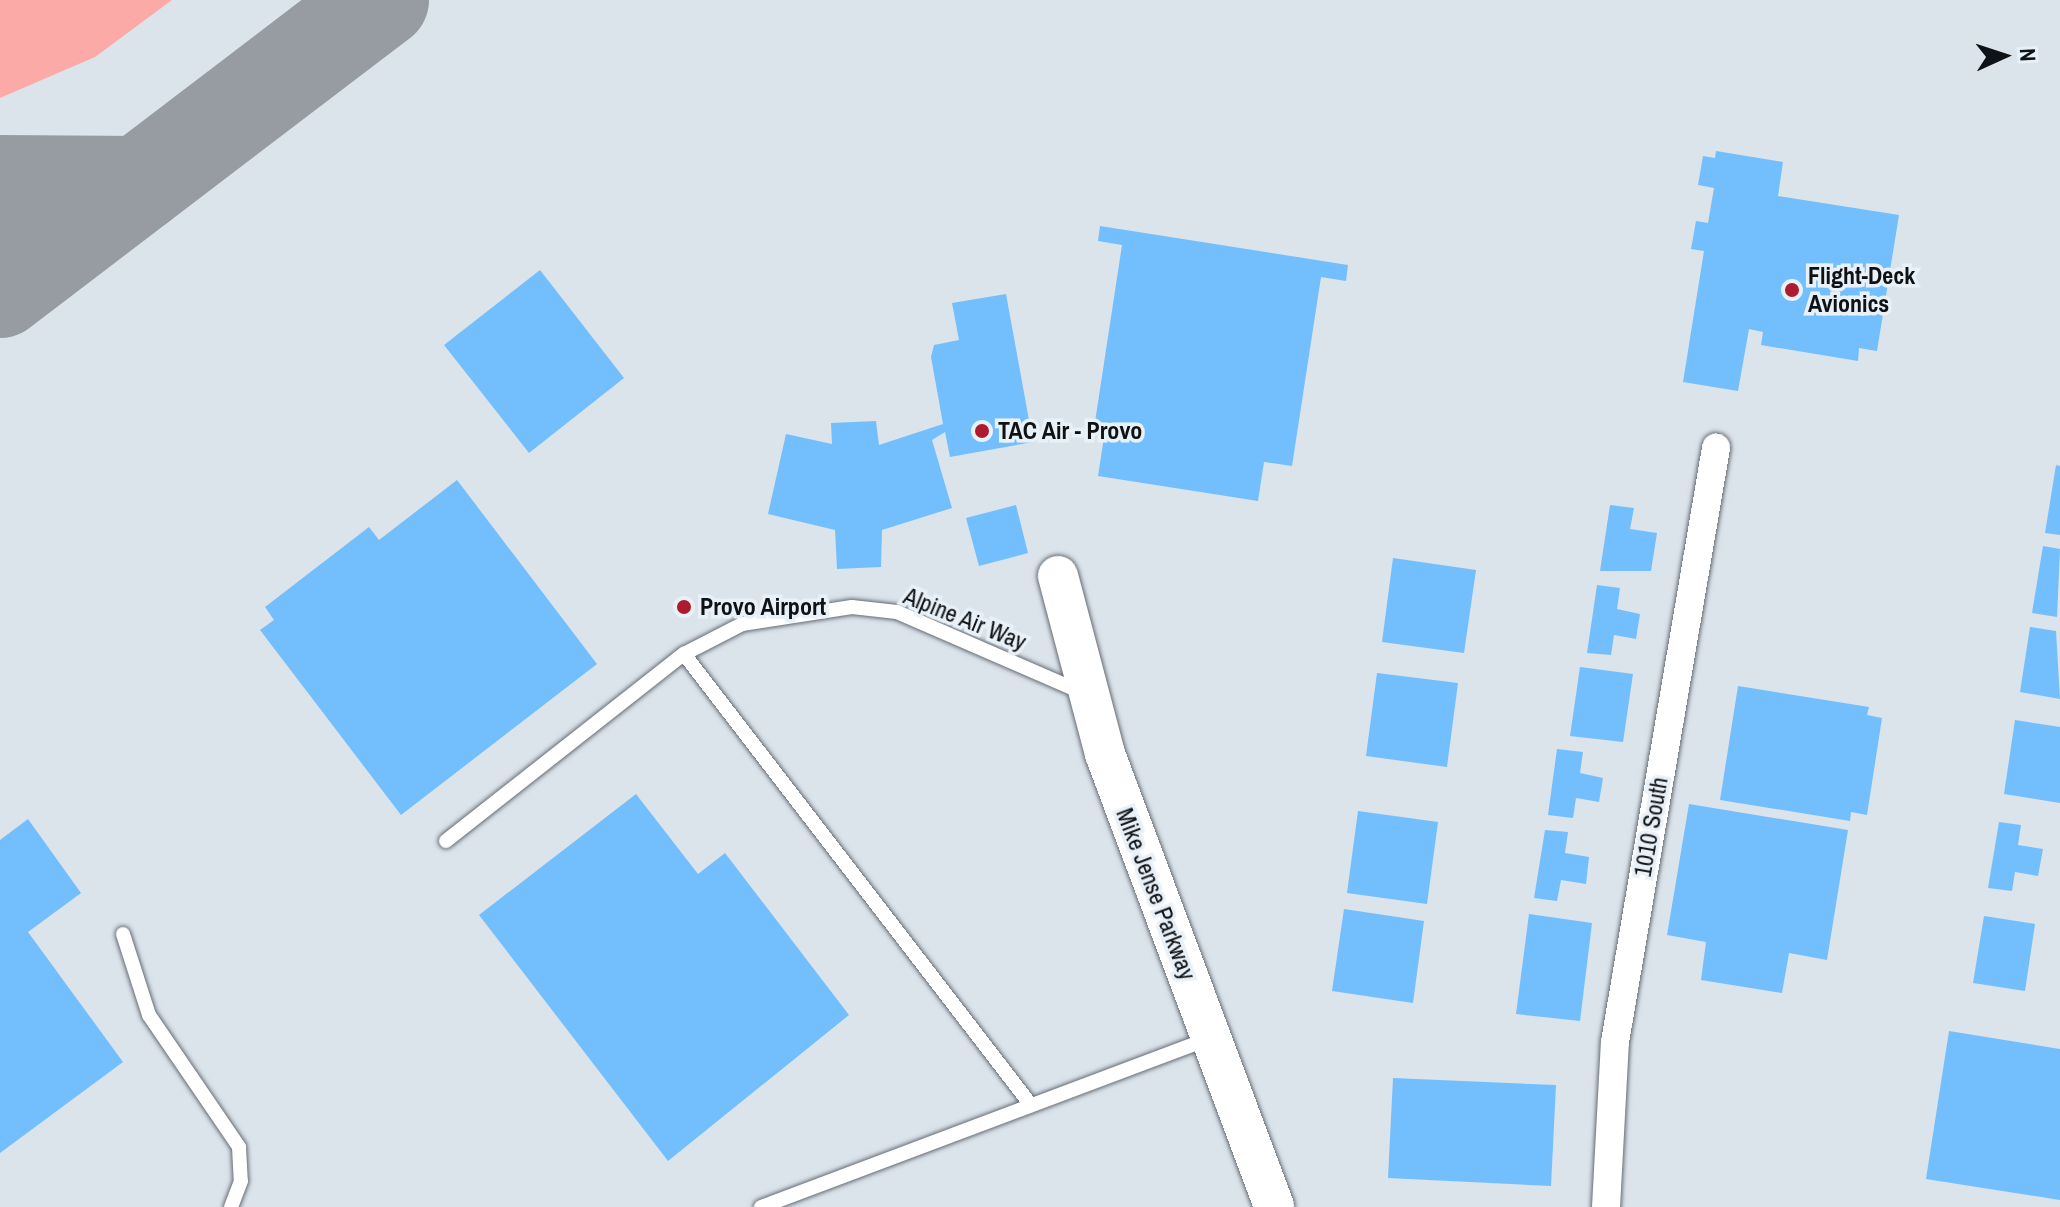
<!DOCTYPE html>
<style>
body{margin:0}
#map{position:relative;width:2060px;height:1207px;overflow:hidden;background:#dbe3eb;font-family:"Archivo Narrow",sans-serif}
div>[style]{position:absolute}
.green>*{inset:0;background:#fbaaa7}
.taxiway>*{height:96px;margin:-48px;padding:0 48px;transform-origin:48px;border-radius:48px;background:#969ca2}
.building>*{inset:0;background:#73bffe}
.roads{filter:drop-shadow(0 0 2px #666d74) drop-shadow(0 0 2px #666d74)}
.lane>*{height:14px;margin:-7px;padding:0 7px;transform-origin:7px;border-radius:7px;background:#fff}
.street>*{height:28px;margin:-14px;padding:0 14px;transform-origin:14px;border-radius:14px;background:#fff}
.secondary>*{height:40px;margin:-20px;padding:0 20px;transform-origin:20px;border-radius:20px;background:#fff}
.dots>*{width:22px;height:22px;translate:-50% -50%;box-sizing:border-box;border:4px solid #e8f0f8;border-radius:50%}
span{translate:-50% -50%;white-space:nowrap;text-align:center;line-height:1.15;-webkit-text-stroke:7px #e8f0f8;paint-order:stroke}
.poi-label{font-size:24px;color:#0f1214;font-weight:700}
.left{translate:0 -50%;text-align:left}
.street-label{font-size:24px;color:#0f1214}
.north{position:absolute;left:1964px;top:16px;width:80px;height:80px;-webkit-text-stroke:6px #e8f0f8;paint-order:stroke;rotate:87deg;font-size:22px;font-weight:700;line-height:32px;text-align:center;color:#0f1214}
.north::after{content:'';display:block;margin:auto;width:28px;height:36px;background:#0f1214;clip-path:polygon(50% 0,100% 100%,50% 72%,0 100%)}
</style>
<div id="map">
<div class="green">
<i style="clip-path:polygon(0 0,172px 0,95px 57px,0 98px)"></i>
</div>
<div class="taxiway">
<i style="left:0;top:183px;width:139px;rotate:0.4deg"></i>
<i style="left:0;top:290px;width:479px;rotate:-37.3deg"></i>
</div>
<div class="building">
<i style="clip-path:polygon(1716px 151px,1783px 162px,1778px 196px,1899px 215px,1877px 351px,1859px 348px,1858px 361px,1761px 345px,1763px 332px,1749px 329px,1738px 391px,1683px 382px,1704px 251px,1691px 249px,1696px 221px,1708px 223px,1714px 188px,1698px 185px,1703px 156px,1715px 158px)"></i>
<i style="clip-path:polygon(1100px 226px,1348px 265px,1346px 281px,1321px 277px,1292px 466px,1264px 462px,1258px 501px,1098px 476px,1104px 437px,1093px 435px,1122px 245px,1098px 241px)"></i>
<i style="clip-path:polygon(540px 270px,624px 378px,529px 453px,444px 345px)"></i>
<i style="clip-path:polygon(1006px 294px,1033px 442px,950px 457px,945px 432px,932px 440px,952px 508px,882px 530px,881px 567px,837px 569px,835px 530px,768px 514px,786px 434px,832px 444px,831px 423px,876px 421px,879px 445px,943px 424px,931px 357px,934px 345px,959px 340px,952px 303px)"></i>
<i style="clip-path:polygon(2056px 465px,2060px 466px,2060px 535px,2045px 533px)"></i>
<i style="clip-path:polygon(457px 480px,597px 664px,401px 815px,260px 630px,274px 620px,265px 607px,369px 527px,379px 540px)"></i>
<i style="clip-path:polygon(1016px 505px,1028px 553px,979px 566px,966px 518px)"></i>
<i style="clip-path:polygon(1610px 505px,1634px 508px,1630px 529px,1657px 533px,1651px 571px,1600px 571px)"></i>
<i style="clip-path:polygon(2043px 546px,2060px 549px,2057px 617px,2032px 613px)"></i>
<i style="clip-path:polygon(1393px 558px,1476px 570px,1464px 653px,1382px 642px)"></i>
<i style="clip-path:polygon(1597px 585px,1620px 588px,1617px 609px,1640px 614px,1636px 639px,1614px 635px,1611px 655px,1587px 653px)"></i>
<i style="clip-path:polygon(2030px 627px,2056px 631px,2060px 699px,2020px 692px)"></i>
<i style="clip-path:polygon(1580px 667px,1633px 674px,1623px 742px,1570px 736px)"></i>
<i style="clip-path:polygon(1377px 673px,1458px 683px,1447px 767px,1366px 756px)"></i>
<i style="clip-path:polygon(1738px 686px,1869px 707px,1867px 715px,1882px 718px,1867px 815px,1851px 812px,1850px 821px,1720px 800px)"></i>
<i style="clip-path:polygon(2015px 720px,2060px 727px,2060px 803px,2004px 794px)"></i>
<i style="clip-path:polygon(1557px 749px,1583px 752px,1580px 773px,1603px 778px,1599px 802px,1576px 798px,1573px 818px,1548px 815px)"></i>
<i style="clip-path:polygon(636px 794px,698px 874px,725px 853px,849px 1015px,668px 1161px,479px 915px)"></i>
<i style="clip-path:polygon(1689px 804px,1848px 830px,1827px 960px,1789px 953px,1782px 993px,1701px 980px,1706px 942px,1667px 935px)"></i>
<i style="clip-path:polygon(1358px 811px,1438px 822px,1427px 904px,1347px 893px)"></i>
<i style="clip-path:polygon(28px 819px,81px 893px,28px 932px,123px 1062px,0 1153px,0 840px)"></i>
<i style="clip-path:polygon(1999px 822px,2021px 825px,2018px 845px,2043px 849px,2038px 876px,2015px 872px,2012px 891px,1988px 888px)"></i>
<i style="clip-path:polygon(1545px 830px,1568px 832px,1565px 853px,1589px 857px,1586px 884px,1561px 880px,1557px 901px,1534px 898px)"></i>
<i style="clip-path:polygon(1344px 909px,1424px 921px,1413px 1003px,1332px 991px)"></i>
<i style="clip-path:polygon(1529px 914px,1592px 923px,1580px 1021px,1516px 1014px)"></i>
<i style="clip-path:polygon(1984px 916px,2035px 924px,2025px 991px,1973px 983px)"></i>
<i style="clip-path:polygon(1949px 1031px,2060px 1049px,2060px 1200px,1926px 1179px)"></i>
<i style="clip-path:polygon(1393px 1078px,1556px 1085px,1551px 1186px,1388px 1178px)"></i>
</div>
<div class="roads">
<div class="lane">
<i style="left:684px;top:654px;width:569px;rotate:52.43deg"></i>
<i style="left:446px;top:841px;width:303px;rotate:-38.2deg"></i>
<i style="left:684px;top:654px;width:65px;rotate:-27.3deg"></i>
<i style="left:742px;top:624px;width:111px;rotate:-8.8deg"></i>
<i style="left:852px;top:607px;width:45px;rotate:6.3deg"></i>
<i style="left:897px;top:612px;width:203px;rotate:23.5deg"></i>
<i style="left:123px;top:934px;width:85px;rotate:72.2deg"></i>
<i style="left:149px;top:1015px;width:160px;rotate:55.7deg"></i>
<i style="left:239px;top:1147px;width:34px;rotate:87deg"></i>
<i style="left:241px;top:1181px;width:28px;rotate:111deg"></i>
<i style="left:761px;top:1207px;width:480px;rotate:-20.6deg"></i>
</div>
<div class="street">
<i style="left:1606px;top:1207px;width:165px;rotate:-86.9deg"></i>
<i style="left:1615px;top:1042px;width:603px;rotate:-80.35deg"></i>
</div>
<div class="secondary">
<i style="left:1058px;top:576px;width:184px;rotate:75.2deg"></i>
<i style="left:1105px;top:754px;width:483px;rotate:69.5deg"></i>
</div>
</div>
<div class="dots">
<i style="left:1792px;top:290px;background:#ae1a2e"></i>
<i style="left:982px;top:431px;background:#ae1a2e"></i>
<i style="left:684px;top:607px;background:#ae1a2e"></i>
</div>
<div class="poi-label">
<span class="left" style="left:1808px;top:290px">Flight-Deck<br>Avionics</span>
<span class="left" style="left:998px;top:431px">TAC Air - Provo</span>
<span class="left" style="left:700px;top:607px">Provo Airport</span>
</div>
<div class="street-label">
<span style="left:965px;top:619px;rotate:22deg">Alpine Air Way</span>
<span style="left:1651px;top:827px;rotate:-80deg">1010 South</span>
<span style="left:1156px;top:894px;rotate:69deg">Mike Jense Parkway</span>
</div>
<div class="north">N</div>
</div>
